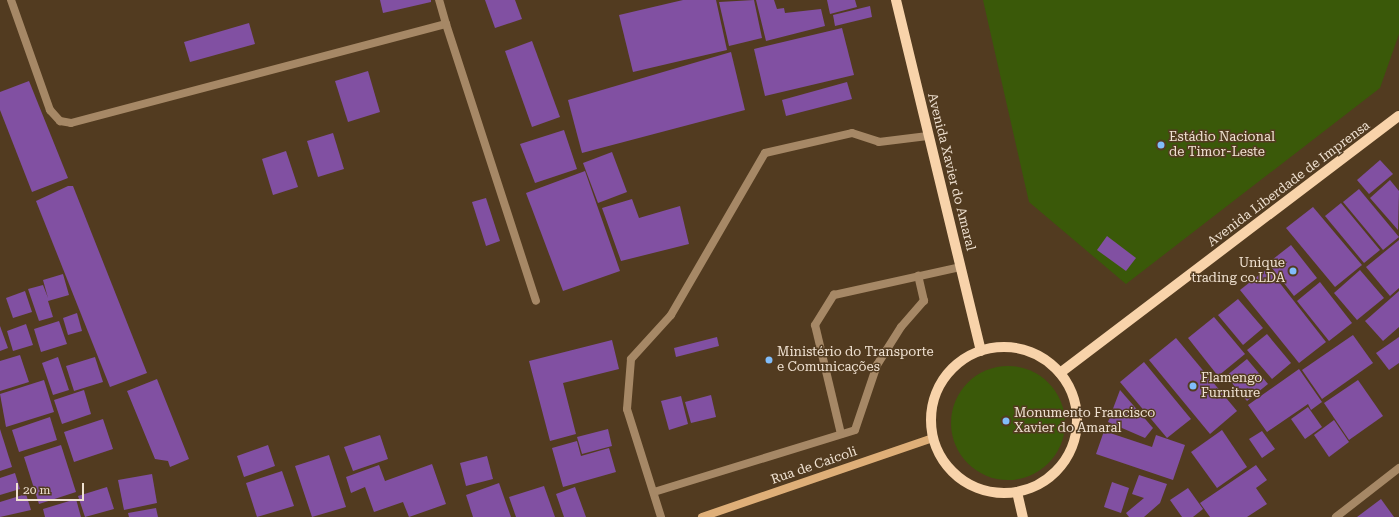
<!DOCTYPE html>
<meta charset="utf-8">
<style>
body{margin:0}
#map{position:relative;width:1399px;height:517px;overflow:hidden;background:#523b20;font-family:"Roboto Serif",serif}
div>[style]{position:absolute}
.green>*{inset:0;background:#3a5909}
.round{border-radius:50%}
.building>*{inset:0;background:#8150a2}
.lane>*{height:8px;margin:-4px;padding:0 4px;transform-origin:4px;border-radius:4px;background:#a68866}
.street>*{height:8px;margin:-4px;padding:0 4px;transform-origin:4px;border-radius:4px;background:#a68866}
.secondary>*{height:8px;margin:-4px;padding:0 4px;transform-origin:4px;border-radius:4px;background:#dfaf78}
.primary>*{height:10px;margin:-5px;padding:0 5px;transform-origin:5px;border-radius:5px;background:#f8d3aa}
.primary>.ring{margin:-5px;padding:0;box-sizing:content-box;background:none;border:10px solid #f8d3aa;border-radius:50%}
.dots>*{width:11px;height:11px;translate:-50% -50%;box-sizing:border-box;border:2px solid #523b20;border-radius:50%}
span{translate:-50% -50%;white-space:nowrap;text-align:center;line-height:1.15;-webkit-text-stroke:3px #523b20;paint-order:stroke}
.poi-label{font-size:13px;color:#efe1d1}
.left{translate:0 -50%;text-align:left}
.right{translate:-100% -50%;text-align:right}
.street-label{font-size:13px;color:#efe1d1}
.scale{position:absolute;left:16px;top:483px;width:68px;height:18px;box-sizing:border-box;border:2px solid #efe1d1;border-top:0;padding-left:5px;font-size:12px;line-height:14px;white-space:nowrap;color:#efe1d1;-webkit-text-stroke:3px #523b20;paint-order:stroke}
</style>
<div id="map">
<div class="green">
<i style="clip-path:polygon(983px 0,1399px 0,1399px 34px,1380px 88px,1126px 284px,1029px 202px)"></i>
<i class="round" style="left:951px;top:366px;width:114px;height:114px"></i>
</div>
<div class="building">
<i style="clip-path:polygon(380px 0,431px 0,431px 2px,383px 13px)"></i>
<i style="clip-path:polygon(485px 0,515px 0,522px 19px,495px 28px)"></i>
<i style="clip-path:polygon(683px 0,716px 0,727px 50px,633px 72px,619px 15px)"></i>
<i style="clip-path:polygon(754px 0,762px 38px,729px 46px,719px 2px)"></i>
<i style="clip-path:polygon(756px 0,774px 0,777px 9px,784px 8px,785px 13px,821px 9px,825px 26px,766px 41px)"></i>
<i style="clip-path:polygon(827px 0,855px 0,857px 7px,830px 14px)"></i>
<i style="clip-path:polygon(870px 6px,872px 17px,835px 26px,833px 15px)"></i>
<i style="clip-path:polygon(249px 23px,255px 44px,190px 62px,184px 42px)"></i>
<i style="clip-path:polygon(842px 28px,854px 75px,765px 96px,754px 49px)"></i>
<i style="clip-path:polygon(532px 41px,560px 117px,532px 127px,505px 51px)"></i>
<i style="clip-path:polygon(731px 52px,745px 110px,582px 153px,568px 100px)"></i>
<i style="clip-path:polygon(368px 71px,380px 112px,348px 122px,335px 81px)"></i>
<i style="clip-path:polygon(29px 81px,68px 178px,32px 192px,0 110px,0 92px)"></i>
<i style="clip-path:polygon(847px 82px,852px 99px,786px 116px,782px 100px)"></i>
<i style="clip-path:polygon(564px 130px,577px 169px,535px 183px,520px 144px)"></i>
<i style="clip-path:polygon(333px 133px,344px 169px,318px 177px,307px 141px)"></i>
<i style="clip-path:polygon(286px 151px,298px 187px,273px 195px,262px 159px)"></i>
<i style="clip-path:polygon(612px 152px,627px 192px,598px 203px,583px 163px)"></i>
<i style="clip-path:polygon(1380px 160px,1393px 174px,1369px 194px,1357px 180px)"></i>
<i style="clip-path:polygon(585px 171px,620px 271px,563px 291px,526px 193px)"></i>
<i style="clip-path:polygon(1390px 180px,1399px 191px,1398px 230px,1370px 198px)"></i>
<i style="clip-path:polygon(68px 186px,73px 186px,147px 373px,110px 387px,36px 201px)"></i>
<i style="clip-path:polygon(1359px 189px,1399px 237px,1383px 250px,1343px 202px)"></i>
<i style="clip-path:polygon(486px 198px,500px 241px,486px 246px,472px 202px)"></i>
<i style="clip-path:polygon(632px 199px,639px 218px,680px 206px,689px 244px,621px 261px,602px 208px)"></i>
<i style="clip-path:polygon(1341px 203px,1380px 250px,1364px 263px,1325px 216px)"></i>
<i style="clip-path:polygon(1313px 207px,1362px 265px,1335px 287px,1286px 228px)"></i>
<i style="clip-path:polygon(1107px 236px,1136px 258px,1126px 271px,1097px 250px)"></i>
<i style="clip-path:polygon(1399px 240px,1399px 288px,1390px 296px,1366px 267px)"></i>
<i style="clip-path:polygon(1291px 245px,1317px 278px,1294px 296px,1268px 263px)"></i>
<i style="clip-path:polygon(1268px 268px,1326px 342px,1299px 363px,1240px 290px)"></i>
<i style="clip-path:polygon(1360px 270px,1384px 298px,1357px 320px,1334px 293px)"></i>
<i style="clip-path:polygon(63px 274px,69px 295px,48px 301px,53px 317px,39px 321px,28px 289px,43px 285px,48px 298px,43px 280px)"></i>
<i style="clip-path:polygon(1320px 282px,1352px 323px,1329px 341px,1297px 301px)"></i>
<i style="clip-path:polygon(25px 291px,32px 312px,13px 318px,6px 298px)"></i>
<i style="clip-path:polygon(1399px 291px,1399px 327px,1383px 341px,1365px 321px)"></i>
<i style="clip-path:polygon(1238px 299px,1263px 328px,1243px 345px,1218px 315px)"></i>
<i style="clip-path:polygon(77px 313px,82px 331px,68px 335px,63px 318px)"></i>
<i style="clip-path:polygon(1214px 317px,1245px 354px,1218px 376px,1188px 338px)"></i>
<i style="clip-path:polygon(59px 321px,67px 344px,41px 352px,34px 329px)"></i>
<i style="clip-path:polygon(26px 324px,33px 345px,13px 351px,7px 331px)"></i>
<i style="clip-path:polygon(0 326px,8px 348px,0 351px)"></i>
<i style="clip-path:polygon(1267px 334px,1291px 363px,1272px 379px,1247px 350px)"></i>
<i style="clip-path:polygon(1353px 335px,1373px 363px,1322px 399px,1302px 370px)"></i>
<i style="clip-path:polygon(717px 337px,719px 346px,676px 357px,674px 348px)"></i>
<i style="clip-path:polygon(1399px 337px,1399px 363px,1389px 370px,1376px 353px)"></i>
<i style="clip-path:polygon(1176px 338px,1237px 411px,1210px 434px,1149px 360px)"></i>
<i style="clip-path:polygon(612px 340px,619px 369px,563px 383px,576px 434px,550px 441px,529px 361px)"></i>
<i style="clip-path:polygon(20px 355px,29px 382px,0 391px,0 361px)"></i>
<i style="clip-path:polygon(58px 357px,69px 390px,53px 395px,42px 363px)"></i>
<i style="clip-path:polygon(95px 357px,103px 382px,74px 391px,66px 366px)"></i>
<i style="clip-path:polygon(1247px 359px,1268px 384px,1247px 401px,1226px 376px)"></i>
<i style="clip-path:polygon(1144px 362px,1191px 419px,1167px 438px,1120px 382px)"></i>
<i style="clip-path:polygon(1299px 369px,1322px 402px,1311px 410px,1308px 404px,1267px 432px,1248px 405px)"></i>
<i style="clip-path:polygon(157px 379px,189px 459px,170px 467px,168px 461px,155px 459px,127px 391px)"></i>
<i style="clip-path:polygon(44px 380px,54px 412px,6px 427px,0 394px)"></i>
<i style="clip-path:polygon(1358px 380px,1383px 416px,1349px 440px,1324px 403px)"></i>
<i style="clip-path:polygon(84px 390px,91px 414px,62px 424px,54px 400px)"></i>
<i style="clip-path:polygon(1120px 390px,1153px 428px,1145px 438px,1108px 422px)"></i>
<i style="clip-path:polygon(711px 395px,716px 417px,691px 423px,685px 402px)"></i>
<i style="clip-path:polygon(681px 396px,688px 424px,669px 430px,661px 401px)"></i>
<i style="clip-path:polygon(1308px 407px,1322px 427px,1305px 439px,1291px 419px)"></i>
<i style="clip-path:polygon(50px 417px,57px 440px,19px 452px,12px 430px)"></i>
<i style="clip-path:polygon(103px 419px,113px 449px,74px 462px,64px 432px)"></i>
<i style="clip-path:polygon(1334px 420px,1349px 442px,1329px 457px,1314px 435px)"></i>
<i style="clip-path:polygon(0 429px,12px 467px,0 471px)"></i>
<i style="clip-path:polygon(608px 429px,612px 446px,582px 454px,577px 437px)"></i>
<i style="clip-path:polygon(1222px 430px,1247px 467px,1217px 488px,1191px 452px)"></i>
<i style="clip-path:polygon(1104px 431px,1152px 447px,1156px 435px,1185px 445px,1173px 480px,1096px 454px)"></i>
<i style="clip-path:polygon(1262px 431px,1275px 449px,1262px 458px,1249px 439px)"></i>
<i style="clip-path:polygon(380px 435px,388px 459px,353px 471px,344px 447px)"></i>
<i style="clip-path:polygon(577px 441px,581px 456px,609px 448px,616px 472px,563px 487px,552px 448px)"></i>
<i style="clip-path:polygon(61px 445px,76px 492px,39px 504px,24px 457px)"></i>
<i style="clip-path:polygon(268px 445px,275px 466px,244px 477px,237px 456px)"></i>
<i style="clip-path:polygon(329px 455px,346px 507px,312px 517px,295px 466px)"></i>
<i style="clip-path:polygon(487px 456px,493px 479px,466px 486px,460px 463px)"></i>
<i style="clip-path:polygon(432px 464px,446px 504px,409px 517px,403px 502px,374px 512px,365px 487px,351px 493px,346px 477px,379px 465px,385px 481px)"></i>
<i style="clip-path:polygon(1256px 465px,1267px 480px,1256px 488px,1267px 504px,1247px 517px,1210px 517px,1200px 503px)"></i>
<i style="clip-path:polygon(282px 471px,294px 506px,257px 517px,246px 483px)"></i>
<i style="clip-path:polygon(15px 473px,20px 489px,0 495px,0 478px)"></i>
<i style="clip-path:polygon(152px 474px,157px 503px,124px 510px,118px 480px)"></i>
<i style="clip-path:polygon(1139px 475px,1167px 484px,1160px 503px,1144px 517px,1129px 517px,1126px 513px,1144px 498px,1132px 494px)"></i>
<i style="clip-path:polygon(1112px 482px,1129px 488px,1121px 513px,1104px 507px)"></i>
<i style="clip-path:polygon(499px 483px,511px 517px,473px 517px,466px 495px)"></i>
<i style="clip-path:polygon(544px 486px,555px 517px,516px 517px,509px 497px)"></i>
<i style="clip-path:polygon(107px 487px,114px 509px,85px 517px,78px 496px)"></i>
<i style="clip-path:polygon(575px 487px,586px 517px,564px 517px,556px 494px)"></i>
<i style="clip-path:polygon(1188px 488px,1203px 509px,1193px 517px,1182px 517px,1170px 500px)"></i>
<i style="clip-path:polygon(26px 494px,31px 510px,0 517px,0 502px)"></i>
<i style="clip-path:polygon(76px 499px,81px 517px,45px 517px,43px 509px)"></i>
<i style="clip-path:polygon(1381px 499px,1394px 517px,1357px 517px)"></i>
<i style="clip-path:polygon(156px 508px,158px 517px,129px 517px,128px 513px)"></i>
</div>
<div class="lane">
<i style="left:11px;top:0;width:117px;rotate:70.5deg"></i>
<i style="left:50px;top:110px;width:15px;rotate:48deg"></i>
<i style="left:60px;top:121px;width:11px;rotate:10deg"></i>
<i style="left:71px;top:123px;width:388px;rotate:-14.8deg"></i>
<i style="left:446px;top:24px;width:25px;rotate:-106deg"></i>
<i style="left:446px;top:24px;width:291px;rotate:72deg"></i>
<i style="left:841px;top:434px;width:112px;rotate:-103.4deg"></i>
<i style="left:815px;top:325px;width:36px;rotate:-58deg"></i>
<i style="left:834px;top:295px;width:129px;rotate:-12.5deg"></i>
<i style="left:654px;top:492px;width:210px;rotate:-17.1deg"></i>
<i style="left:855px;top:430px;width:69px;rotate:-71.3deg"></i>
<i style="left:877px;top:365px;width:45px;rotate:-57.7deg"></i>
<i style="left:901px;top:327px;width:35px;rotate:-49deg"></i>
<i style="left:924px;top:301px;width:26px;rotate:-103deg"></i>
<i style="left:661px;top:517px;width:113px;rotate:-107.5deg"></i>
<i style="left:627px;top:409px;width:50px;rotate:-85.4deg"></i>
<i style="left:631px;top:359px;width:59px;rotate:-47.7deg"></i>
<i style="left:671px;top:315px;width:187px;rotate:-59.9deg"></i>
<i style="left:765px;top:153px;width:89px;rotate:-12.9deg"></i>
<i style="left:852px;top:133px;width:28px;rotate:18deg"></i>
<i style="left:879px;top:142px;width:49px;rotate:-7deg"></i>
</div>
<div class="street">
<i style="left:1336px;top:517px;width:80px;rotate:-37.9deg"></i>
</div>
<div class="secondary">
<i style="left:702px;top:517px;width:244px;rotate:-18.9deg"></i>
</div>
<div class="primary">
<i style="left:896px;top:0;width:361px;rotate:76.4deg"></i>
<i class="ring" style="left:931px;top:347px;width:136px;height:136px"></i>
<i style="left:1060px;top:373px;width:425px;rotate:-37.2deg"></i>
<i style="left:1017px;top:492px;width:26px;rotate:77deg"></i>
</div>
<div class="dots">
<i style="left:1161px;top:145px;background:#81bdfa"></i>
<i style="left:1293px;top:271px;background:#81bdfa"></i>
<i style="left:769px;top:360px;background:#81bdfa"></i>
<i style="left:1193px;top:386px;background:#81bdfa"></i>
<i style="left:1006px;top:421px;background:#81bdfa"></i>
</div>
<div class="poi-label">
<span class="left" style="left:1169px;top:145px">Estádio Nacional<br>de Timor-Leste</span>
<span class="right" style="left:1285px;top:271px">Unique<br>trading co.LDA</span>
<span class="left" style="left:777px;top:360px">Ministério do Transporte<br>e Comunicações</span>
<span class="left" style="left:1201px;top:386px">Flamengo<br>Furniture</span>
<span class="left" style="left:1014px;top:421px">Monumento Francisco<br>Xavier do Amaral</span>
</div>
<div class="street-label">
<span style="left:951px;top:172px;rotate:76deg">Avenida Xavier do Amaral</span>
<span style="left:1289px;top:184px;rotate:-37deg">Avenida Liberdade de Imprensa</span>
<span style="left:814px;top:466px;rotate:-19deg">Rua de Caicoli</span>
</div>
<div class="scale">20 m</div>
</div>
